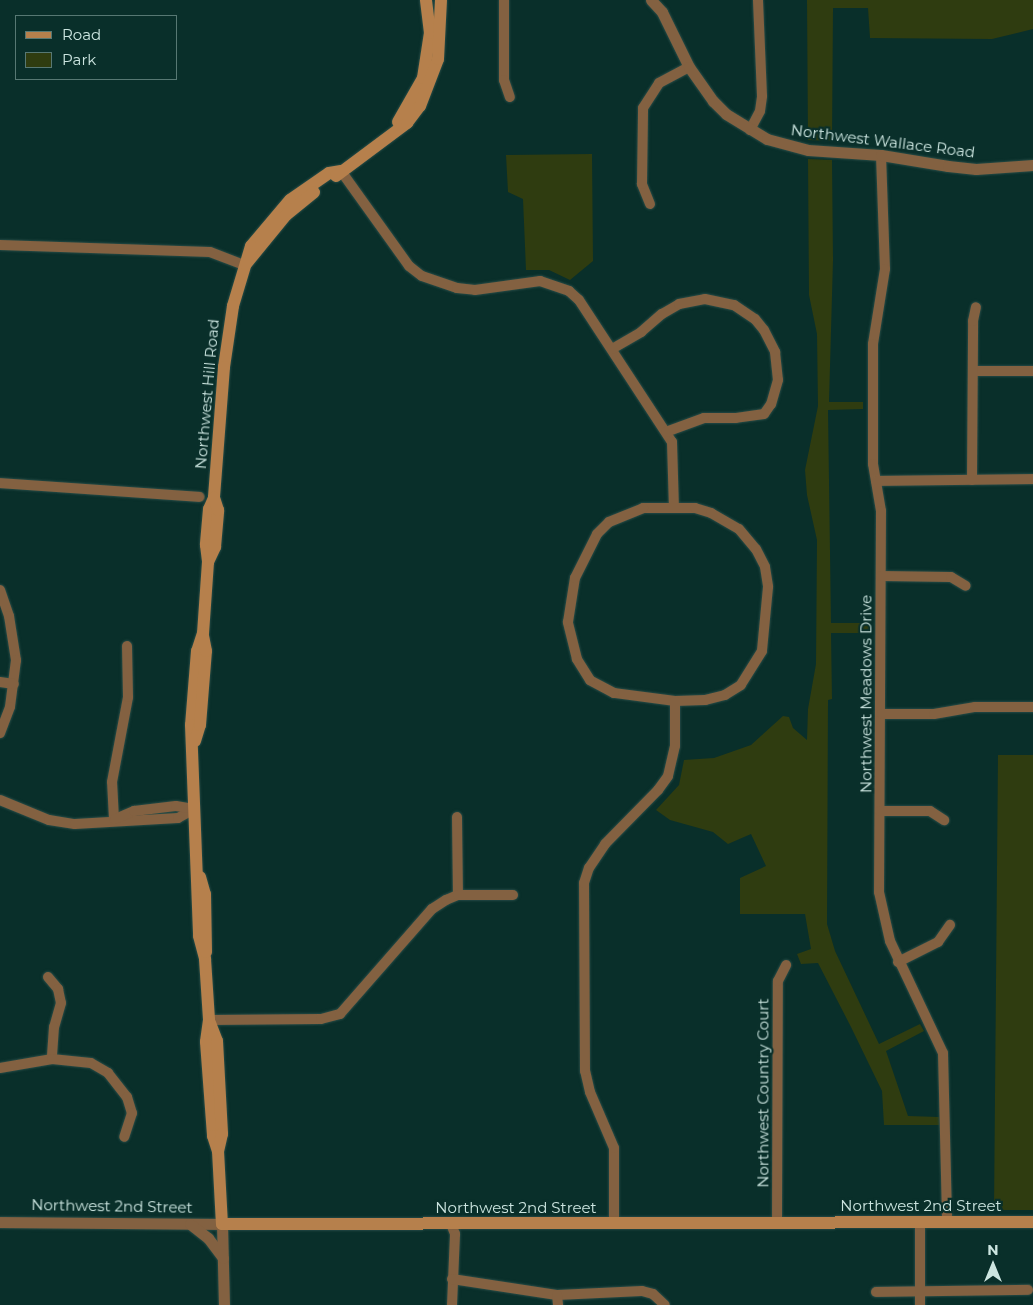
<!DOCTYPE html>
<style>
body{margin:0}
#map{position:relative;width:1033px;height:1305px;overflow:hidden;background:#092f2a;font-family:Montserrat,sans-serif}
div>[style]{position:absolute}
.green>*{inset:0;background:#2f3c10}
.roads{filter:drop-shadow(0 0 1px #284c47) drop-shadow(0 0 1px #284c47)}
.minor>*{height:10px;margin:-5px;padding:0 5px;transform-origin:5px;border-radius:5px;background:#836141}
.tertiary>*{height:11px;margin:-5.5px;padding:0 5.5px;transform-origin:5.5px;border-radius:5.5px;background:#836141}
.secondary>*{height:12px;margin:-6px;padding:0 6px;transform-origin:6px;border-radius:6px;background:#b6804c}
span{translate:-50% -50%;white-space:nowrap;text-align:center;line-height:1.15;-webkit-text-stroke:4.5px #092f2a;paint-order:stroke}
.street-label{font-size:15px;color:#cce5e0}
.legend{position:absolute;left:15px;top:15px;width:162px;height:65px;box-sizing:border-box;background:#092f2a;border:1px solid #577873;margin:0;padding:6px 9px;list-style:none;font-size:15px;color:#cce5e0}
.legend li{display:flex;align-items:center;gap:10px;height:25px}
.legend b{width:25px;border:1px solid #577873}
.north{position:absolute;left:968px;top:1240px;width:50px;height:50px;-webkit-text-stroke:4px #092f2a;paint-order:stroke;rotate:0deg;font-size:14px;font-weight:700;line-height:20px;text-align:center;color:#cce5e0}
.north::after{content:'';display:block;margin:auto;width:18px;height:22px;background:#cce5e0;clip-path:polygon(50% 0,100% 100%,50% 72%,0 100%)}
</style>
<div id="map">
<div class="green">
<i style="clip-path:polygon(807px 0,1033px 0,1033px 29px,992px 39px,870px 38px,868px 8px,833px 8px,832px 141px,808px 140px)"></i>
<i style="clip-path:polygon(592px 154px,593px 261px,570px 280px,549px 270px,526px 270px,523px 199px,508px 192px,506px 155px)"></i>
<i style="clip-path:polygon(808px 159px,832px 160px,833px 260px,829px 402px,863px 402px,863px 409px,828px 410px,831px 623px,871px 623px,871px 633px,831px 633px,832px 699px,828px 700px,827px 924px,835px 951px,879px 1044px,920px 1024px,924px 1031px,886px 1051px,908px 1116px,939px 1117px,939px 1125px,884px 1125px,882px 1091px,851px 1027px,818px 963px,801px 964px,797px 954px,811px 949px,805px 914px,740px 914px,740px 878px,766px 866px,751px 834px,728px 844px,713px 832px,670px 820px,656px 810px,679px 785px,684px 760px,714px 758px,751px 745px,783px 716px,789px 717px,793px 728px,807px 740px,808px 709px,816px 664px,817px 540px,807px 495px,805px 470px,818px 406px,817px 334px,809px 295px)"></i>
<i style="clip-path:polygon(998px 755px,1033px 755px,1033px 1210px,994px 1210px)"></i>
</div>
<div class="roads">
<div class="minor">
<i style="left:504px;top:0;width:80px;rotate:90deg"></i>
<i style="left:504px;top:80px;width:18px;rotate:71deg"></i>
<i style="left:750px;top:130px;width:21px;rotate:-62deg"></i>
<i style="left:760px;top:111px;width:15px;rotate:-82deg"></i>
<i style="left:762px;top:96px;width:96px;rotate:-92.4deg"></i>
<i style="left:881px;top:155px;width:114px;rotate:88deg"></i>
<i style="left:885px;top:269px;width:76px;rotate:99.1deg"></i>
<i style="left:873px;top:344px;width:120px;rotate:90deg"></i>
<i style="left:873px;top:464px;width:48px;rotate:80.3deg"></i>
<i style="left:881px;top:511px;width:381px;rotate:90.3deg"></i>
<i style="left:879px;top:892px;width:50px;rotate:77.3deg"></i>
<i style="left:890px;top:941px;width:124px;rotate:64.7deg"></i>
<i style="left:943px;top:1053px;width:169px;rotate:88.6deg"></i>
<i style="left:341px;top:171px;width:117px;rotate:54.4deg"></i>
<i style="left:409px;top:266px;width:16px;rotate:38deg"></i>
<i style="left:422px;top:276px;width:37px;rotate:19deg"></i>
<i style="left:457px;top:288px;width:18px;rotate:6deg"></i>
<i style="left:475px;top:290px;width:66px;rotate:-7.9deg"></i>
<i style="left:540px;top:281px;width:31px;rotate:19deg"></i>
<i style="left:569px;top:291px;width:13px;rotate:42deg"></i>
<i style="left:579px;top:300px;width:170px;rotate:56.8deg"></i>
<i style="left:672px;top:442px;width:66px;rotate:88.3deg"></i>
<i style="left:650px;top:204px;width:22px;rotate:-112deg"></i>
<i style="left:642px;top:184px;width:76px;rotate:-89.2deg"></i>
<i style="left:643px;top:108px;width:30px;rotate:-57deg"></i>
<i style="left:659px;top:83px;width:34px;rotate:-28deg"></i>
<i style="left:0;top:245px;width:210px;rotate:1.9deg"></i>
<i style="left:210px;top:252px;width:36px;rotate:21deg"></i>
<i style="left:612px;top:349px;width:34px;rotate:-30deg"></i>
<i style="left:641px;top:332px;width:28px;rotate:-41deg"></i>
<i style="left:662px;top:314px;width:20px;rotate:-30deg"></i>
<i style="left:679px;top:304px;width:26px;rotate:-11deg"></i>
<i style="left:705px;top:299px;width:30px;rotate:12deg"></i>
<i style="left:734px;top:305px;width:25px;rotate:34deg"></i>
<i style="left:755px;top:319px;width:14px;rotate:51deg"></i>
<i style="left:764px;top:330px;width:25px;rotate:63deg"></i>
<i style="left:775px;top:352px;width:28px;rotate:84deg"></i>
<i style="left:778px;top:380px;width:25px;rotate:106deg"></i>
<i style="left:771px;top:404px;width:12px;rotate:125deg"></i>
<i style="left:764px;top:414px;width:28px;rotate:172deg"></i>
<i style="left:736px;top:418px;width:32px;rotate:180deg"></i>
<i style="left:704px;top:418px;width:40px;rotate:159.8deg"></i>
<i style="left:973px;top:371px;width:60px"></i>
<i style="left:972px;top:480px;width:159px;rotate:-89.6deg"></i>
<i style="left:973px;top:321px;width:14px;rotate:-78deg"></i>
<i style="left:876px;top:481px;width:157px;rotate:-0.7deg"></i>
<i style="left:0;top:483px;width:200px;rotate:4deg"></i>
<i style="left:643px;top:508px;width:52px"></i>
<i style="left:695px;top:508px;width:17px;rotate:17deg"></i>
<i style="left:711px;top:513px;width:32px;rotate:30deg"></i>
<i style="left:739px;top:529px;width:26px;rotate:50deg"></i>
<i style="left:756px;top:549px;width:20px;rotate:63deg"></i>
<i style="left:765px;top:567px;width:20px;rotate:81deg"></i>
<i style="left:768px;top:587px;width:64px;rotate:95.4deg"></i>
<i style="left:762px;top:651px;width:40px;rotate:122deg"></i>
<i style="left:741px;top:685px;width:19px;rotate:148deg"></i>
<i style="left:725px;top:695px;width:21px;rotate:166deg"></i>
<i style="left:705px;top:700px;width:30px;rotate:178deg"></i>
<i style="left:675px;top:701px;width:62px;rotate:-172.5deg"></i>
<i style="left:614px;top:693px;width:27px;rotate:-152deg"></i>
<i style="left:590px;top:680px;width:25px;rotate:-122deg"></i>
<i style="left:577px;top:659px;width:38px;rotate:-104deg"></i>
<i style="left:568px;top:622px;width:45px;rotate:-81deg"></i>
<i style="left:575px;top:578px;width:49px;rotate:-63.4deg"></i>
<i style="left:597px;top:534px;width:17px;rotate:-45deg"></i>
<i style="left:609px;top:522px;width:37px;rotate:-22deg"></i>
<i style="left:881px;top:576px;width:70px;rotate:0.8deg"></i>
<i style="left:951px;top:577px;width:17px;rotate:31deg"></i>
<i style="left:0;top:590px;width:28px;rotate:71deg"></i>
<i style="left:9px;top:616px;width:45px;rotate:81deg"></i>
<i style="left:16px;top:660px;width:47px;rotate:97.3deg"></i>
<i style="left:10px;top:707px;width:28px;rotate:111deg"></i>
<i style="left:0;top:682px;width:14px;rotate:8deg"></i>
<i style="left:882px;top:714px;width:52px"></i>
<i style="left:934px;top:714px;width:42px;rotate:-9.7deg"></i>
<i style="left:975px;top:707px;width:58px"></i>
<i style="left:0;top:800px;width:53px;rotate:22.2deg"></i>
<i style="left:49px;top:820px;width:26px;rotate:9deg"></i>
<i style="left:75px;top:824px;width:103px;rotate:-3.3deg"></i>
<i style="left:178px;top:818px;width:18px;rotate:-29deg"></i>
<i style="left:880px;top:811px;width:50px"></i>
<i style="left:930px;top:811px;width:17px;rotate:33deg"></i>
<i style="left:457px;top:817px;width:78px;rotate:89.3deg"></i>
<i style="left:114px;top:819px;width:37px;rotate:-93deg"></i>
<i style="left:112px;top:782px;width:86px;rotate:-79.3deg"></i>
<i style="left:128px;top:697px;width:51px;rotate:-91.1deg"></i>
<i style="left:115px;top:819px;width:21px;rotate:-23deg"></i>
<i style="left:134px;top:811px;width:42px;rotate:-6.8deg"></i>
<i style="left:176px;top:806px;width:18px;rotate:9deg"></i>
<i style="left:898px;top:962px;width:45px;rotate:-26.6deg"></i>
<i style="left:938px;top:942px;width:21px;rotate:-55deg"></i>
<i style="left:48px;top:977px;width:16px;rotate:50deg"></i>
<i style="left:58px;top:989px;width:14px;rotate:78deg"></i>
<i style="left:61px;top:1003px;width:25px;rotate:106deg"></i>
<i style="left:54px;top:1027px;width:32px;rotate:94deg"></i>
<i style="left:209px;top:1020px;width:112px;rotate:-0.5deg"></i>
<i style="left:321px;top:1019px;width:20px;rotate:-15deg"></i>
<i style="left:340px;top:1014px;width:140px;rotate:-48.8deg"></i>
<i style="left:432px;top:909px;width:17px;rotate:-33deg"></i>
<i style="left:446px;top:900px;width:13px;rotate:-23deg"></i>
<i style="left:458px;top:895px;width:55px"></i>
<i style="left:0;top:1068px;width:53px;rotate:-9.8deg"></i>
<i style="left:52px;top:1059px;width:39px;rotate:6deg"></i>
<i style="left:91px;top:1063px;width:20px;rotate:30deg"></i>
<i style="left:108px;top:1073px;width:31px;rotate:52deg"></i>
<i style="left:127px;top:1097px;width:17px;rotate:73deg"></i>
<i style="left:132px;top:1113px;width:25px;rotate:108deg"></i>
<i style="left:920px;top:1222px;width:83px;rotate:90deg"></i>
<i style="left:614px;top:1223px;width:75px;rotate:-90deg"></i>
<i style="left:614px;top:1148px;width:61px;rotate:-113.2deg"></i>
<i style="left:590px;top:1092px;width:22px;rotate:-103deg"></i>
<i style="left:585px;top:1071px;width:188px;rotate:-90.3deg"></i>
<i style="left:584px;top:883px;width:16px;rotate:-72deg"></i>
<i style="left:589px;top:868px;width:29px;rotate:-56deg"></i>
<i style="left:605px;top:844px;width:76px;rotate:-45.5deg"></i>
<i style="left:658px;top:790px;width:17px;rotate:-54deg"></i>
<i style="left:668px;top:776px;width:31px;rotate:-77deg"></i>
<i style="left:675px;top:746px;width:45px;rotate:-90deg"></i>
<i style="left:777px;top:1223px;width:242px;rotate:-89.8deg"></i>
<i style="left:778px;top:981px;width:18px;rotate:-63deg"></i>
<i style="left:451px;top:1224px;width:11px;rotate:68deg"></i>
<i style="left:455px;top:1234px;width:71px;rotate:92.4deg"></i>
<i style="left:452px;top:1279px;width:106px;rotate:8.7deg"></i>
<i style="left:557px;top:1295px;width:85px;rotate:-2.7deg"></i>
<i style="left:642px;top:1291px;width:11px;rotate:15deg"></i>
<i style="left:653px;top:1294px;width:16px;rotate:43deg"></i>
<i style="left:876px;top:1292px;width:152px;rotate:-0.8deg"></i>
<i style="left:557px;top:1295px;width:10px;rotate:84deg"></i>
</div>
<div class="tertiary">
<i style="left:651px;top:0;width:16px;rotate:47deg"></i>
<i style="left:662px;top:12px;width:61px;rotate:63.9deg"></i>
<i style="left:689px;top:67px;width:42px;rotate:54.8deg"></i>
<i style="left:713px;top:101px;width:18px;rotate:45deg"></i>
<i style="left:726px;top:114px;width:48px;rotate:31.4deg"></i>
<i style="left:767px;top:139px;width:42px;rotate:15deg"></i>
<i style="left:808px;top:150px;width:73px;rotate:3.9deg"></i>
<i style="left:881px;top:155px;width:68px;rotate:9.3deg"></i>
<i style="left:948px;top:166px;width:28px;rotate:6deg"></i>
<i style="left:976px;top:169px;width:57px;rotate:-4deg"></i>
<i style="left:0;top:1222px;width:222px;rotate:0.5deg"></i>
<i style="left:222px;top:1224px;width:81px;rotate:88.6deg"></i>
<i style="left:190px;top:1224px;width:23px;rotate:38deg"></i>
<i style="left:208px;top:1238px;width:25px;rotate:53deg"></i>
</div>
<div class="secondary">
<i style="left:398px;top:122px;width:51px;rotate:-60.4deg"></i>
<i style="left:423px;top:78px;width:46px;rotate:-81.2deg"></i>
<i style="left:430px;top:33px;width:33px;rotate:-97deg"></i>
<i style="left:341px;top:171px;width:12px;rotate:171deg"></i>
<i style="left:329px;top:173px;width:47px;rotate:145.3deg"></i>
<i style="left:290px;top:200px;width:60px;rotate:130.3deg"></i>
<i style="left:251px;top:246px;width:63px;rotate:106.7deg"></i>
<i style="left:233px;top:306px;width:62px;rotate:98.4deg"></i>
<i style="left:224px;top:367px;width:131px;rotate:94.4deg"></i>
<i style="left:214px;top:498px;width:12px;rotate:114deg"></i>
<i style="left:209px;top:509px;width:36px;rotate:95deg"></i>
<i style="left:206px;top:545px;width:17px;rotate:83deg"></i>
<i style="left:208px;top:562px;width:71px;rotate:94deg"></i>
<i style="left:203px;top:633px;width:19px;rotate:108deg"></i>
<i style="left:197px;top:651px;width:74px;rotate:94.6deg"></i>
<i style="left:191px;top:725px;width:211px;rotate:87.8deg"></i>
<i style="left:199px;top:936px;width:24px;rotate:75deg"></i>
<i style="left:205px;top:959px;width:61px;rotate:86.2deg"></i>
<i style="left:209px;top:1020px;width:22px;rotate:98deg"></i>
<i style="left:206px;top:1042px;width:94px;rotate:85.7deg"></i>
<i style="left:213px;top:1136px;width:16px;rotate:72deg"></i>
<i style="left:218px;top:1151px;width:73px;rotate:86.9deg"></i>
<i style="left:222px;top:1224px;width:811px;rotate:-0.14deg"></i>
<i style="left:336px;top:176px;width:89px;rotate:-36.7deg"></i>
<i style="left:407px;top:123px;width:21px;rotate:-53deg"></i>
<i style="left:420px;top:106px;width:50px;rotate:-69deg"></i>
<i style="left:438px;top:59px;width:59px;rotate:-87.1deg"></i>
<i style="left:246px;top:264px;width:63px;rotate:-50.8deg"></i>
<i style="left:286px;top:215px;width:36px;rotate:-39deg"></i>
<i style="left:208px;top:562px;width:17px;rotate:-65deg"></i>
<i style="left:215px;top:547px;width:37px;rotate:-85deg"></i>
<i style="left:218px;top:510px;width:13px;rotate:-108deg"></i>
<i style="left:195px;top:741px;width:17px;rotate:-73deg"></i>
<i style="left:200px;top:725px;width:74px;rotate:-85.4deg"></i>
<i style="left:206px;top:651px;width:16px;rotate:-101deg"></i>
<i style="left:200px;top:877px;width:18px;rotate:74deg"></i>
<i style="left:205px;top:894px;width:58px;rotate:89deg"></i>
<i style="left:210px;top:1023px;width:19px;rotate:69deg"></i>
<i style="left:217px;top:1041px;width:93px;rotate:86.9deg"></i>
<i style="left:222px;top:1134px;width:17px;rotate:103deg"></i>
</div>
</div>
<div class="street-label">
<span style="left:883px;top:141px;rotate:7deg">Northwest Wallace Road</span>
<span style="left:207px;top:394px;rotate:-85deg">Northwest Hill Road</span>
<span style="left:866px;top:694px;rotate:-90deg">Northwest Meadows Drive</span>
<span style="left:763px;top:1093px;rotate:-90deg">Northwest Country Court</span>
<span style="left:112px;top:1206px;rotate:1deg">Northwest 2nd Street</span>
<span style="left:921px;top:1206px">Northwest 2nd Street</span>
<span style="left:516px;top:1208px">Northwest 2nd Street</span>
</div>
<ul class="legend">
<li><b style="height:6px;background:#b6804c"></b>Road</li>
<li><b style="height:14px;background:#2f3c10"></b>Park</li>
</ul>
<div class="north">N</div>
</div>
